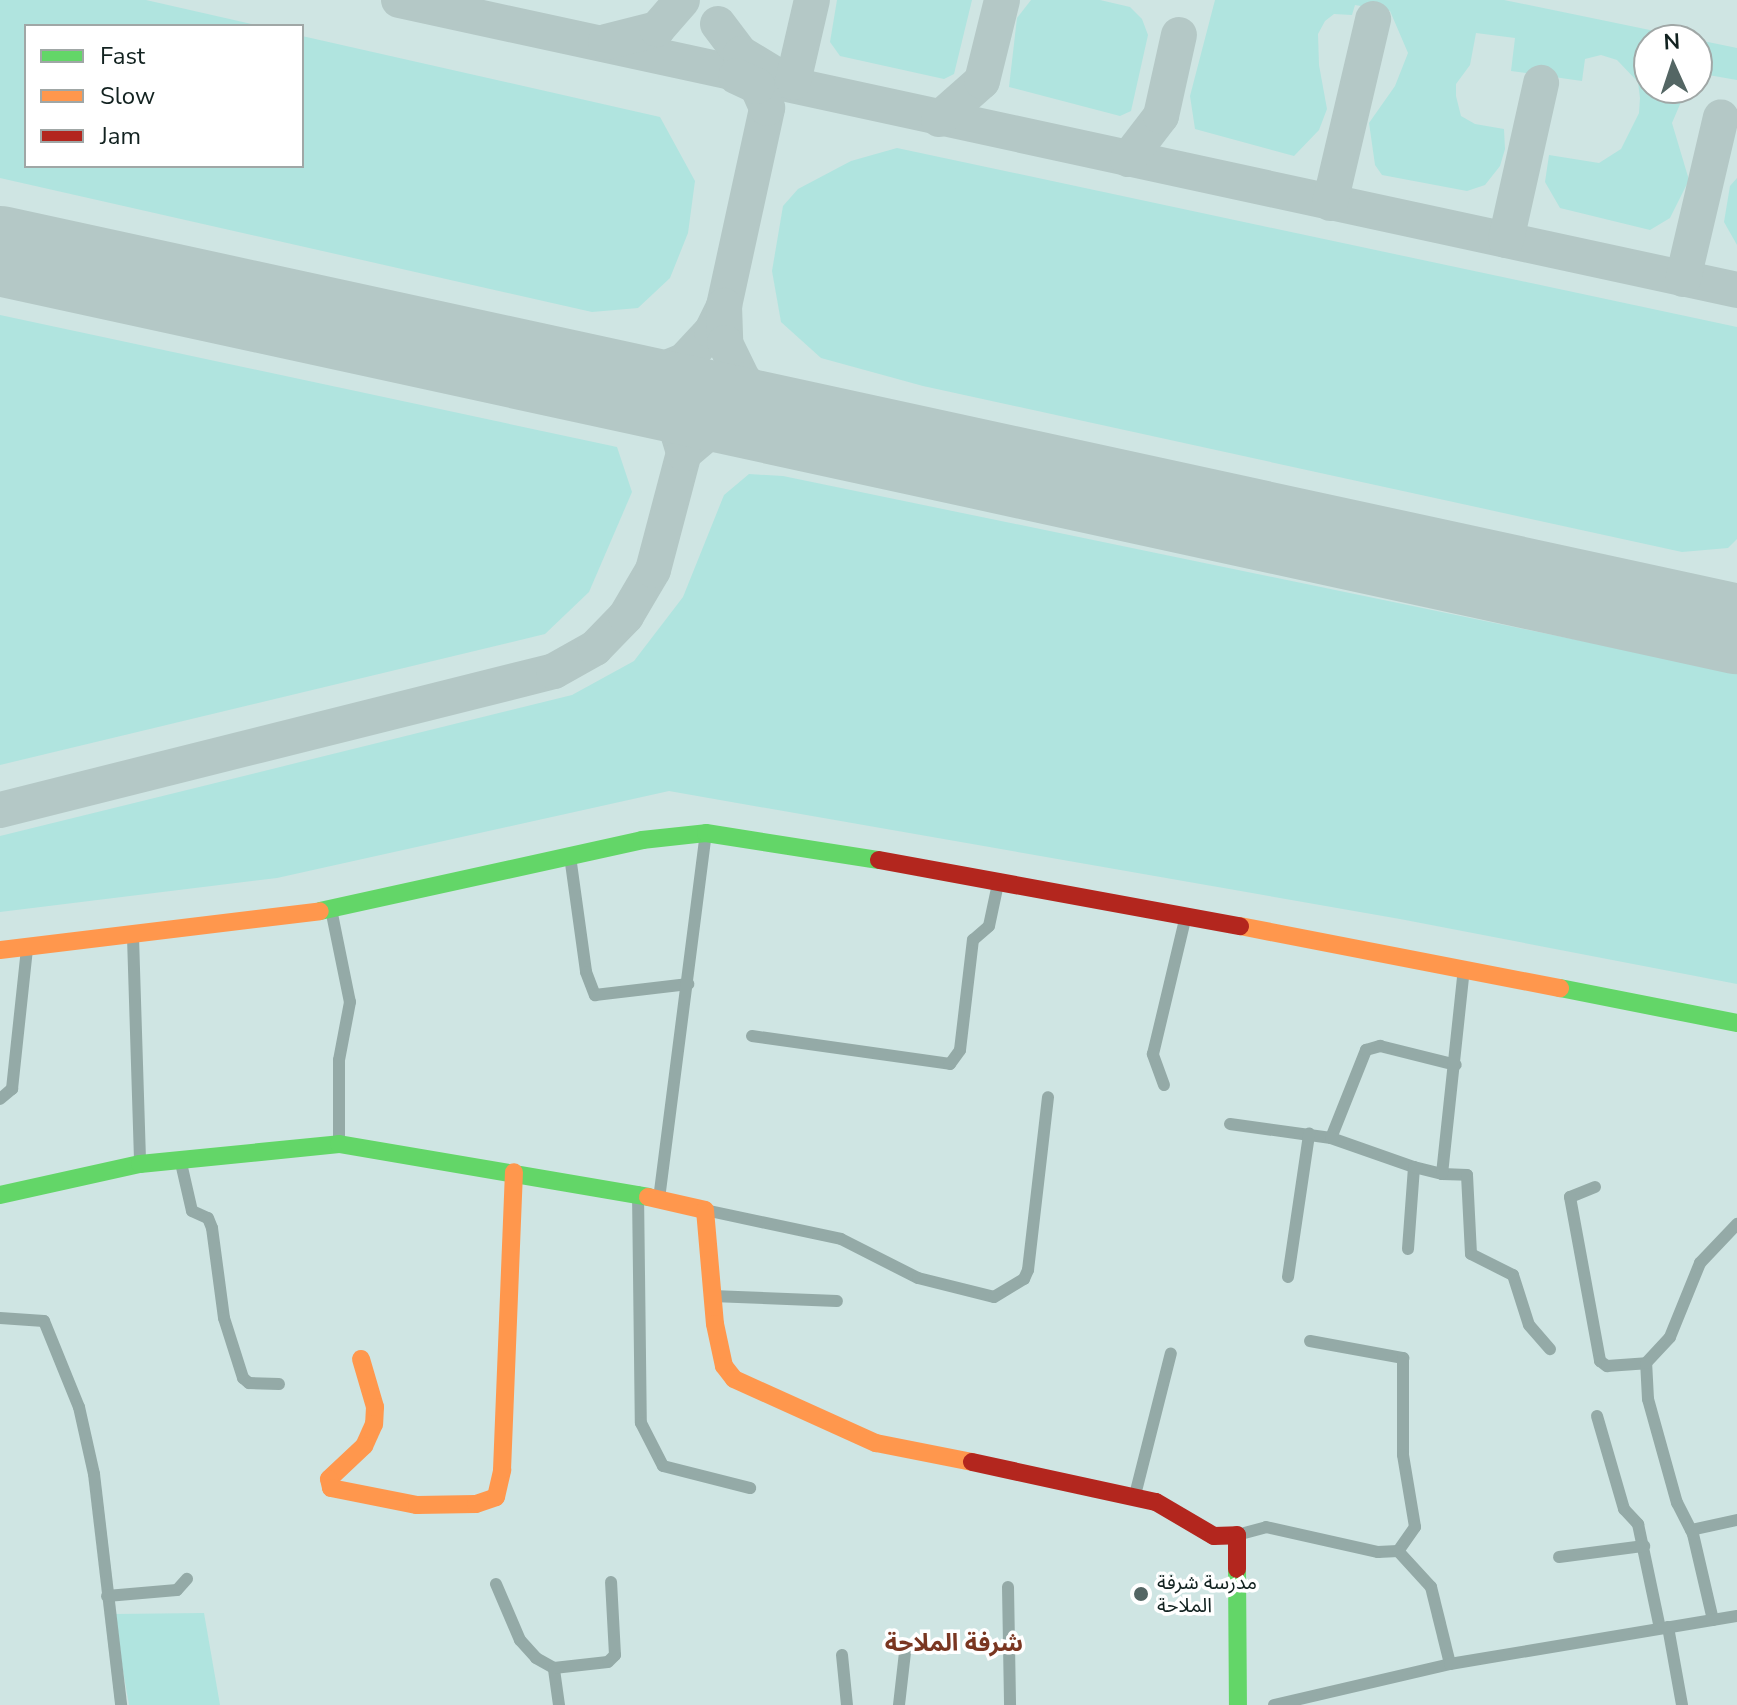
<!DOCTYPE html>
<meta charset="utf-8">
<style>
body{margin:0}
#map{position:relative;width:1737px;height:1705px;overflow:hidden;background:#cfe5e3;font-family:"Nunito Sans","Noto Sans Arabic",sans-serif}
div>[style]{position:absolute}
.green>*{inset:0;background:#b0e4df}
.taxiway>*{height:36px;margin:-18px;padding:0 18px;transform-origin:18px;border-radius:18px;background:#b4c8c6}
.runway>*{height:90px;margin:-45px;padding:0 45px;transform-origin:45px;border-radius:45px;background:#b4c8c6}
.street>*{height:12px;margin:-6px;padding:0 6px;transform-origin:6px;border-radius:6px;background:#94aaa7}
.fast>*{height:18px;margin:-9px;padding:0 9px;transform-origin:9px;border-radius:9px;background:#63d668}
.slow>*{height:18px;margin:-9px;padding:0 9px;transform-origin:9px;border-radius:9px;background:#ff974d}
.jam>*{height:18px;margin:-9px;padding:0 9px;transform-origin:9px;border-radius:9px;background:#b3261e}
.dots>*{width:22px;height:22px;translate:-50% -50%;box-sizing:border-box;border:4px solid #fff;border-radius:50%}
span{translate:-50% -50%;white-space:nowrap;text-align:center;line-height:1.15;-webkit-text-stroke:7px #fff;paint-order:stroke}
.poi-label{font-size:20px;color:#122220}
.left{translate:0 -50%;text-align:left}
.quarter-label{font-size:24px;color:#7a3621;font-weight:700}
.legend{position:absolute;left:24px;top:24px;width:280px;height:144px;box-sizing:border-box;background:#fff;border:2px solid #a0a7a6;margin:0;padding:10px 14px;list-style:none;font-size:24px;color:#122220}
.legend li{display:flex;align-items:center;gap:16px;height:40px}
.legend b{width:40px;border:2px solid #a0a7a6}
.north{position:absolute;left:1633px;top:24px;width:80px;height:80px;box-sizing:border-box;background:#fff;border:2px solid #a0a7a6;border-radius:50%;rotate:357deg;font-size:22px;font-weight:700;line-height:32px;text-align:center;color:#122220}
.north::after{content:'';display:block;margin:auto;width:28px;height:36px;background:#546664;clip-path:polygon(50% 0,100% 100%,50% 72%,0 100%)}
</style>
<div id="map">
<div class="green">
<i style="clip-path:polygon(0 0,146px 0,260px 26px,26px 26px,26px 166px,302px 166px,302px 36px,660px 117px,695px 181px,688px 233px,670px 278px,638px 308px,592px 312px,0 178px)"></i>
<i style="clip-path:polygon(837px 0,972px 0,954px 74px,944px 79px,840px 56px,830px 42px)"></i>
<i style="clip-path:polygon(1031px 0,1100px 0,1130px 7px,1142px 19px,1148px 35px,1131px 111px,1120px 116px,1009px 87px,1017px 18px)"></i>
<i style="clip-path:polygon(1215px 0,1504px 0,1737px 48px,1737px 80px,1697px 73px,1697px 40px,1649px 40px,1649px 88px,1687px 88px,1672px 123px,1689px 180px,1670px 218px,1650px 230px,1560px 208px,1545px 182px,1549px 155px,1599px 163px,1621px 149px,1639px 113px,1640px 98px,1638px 82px,1617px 60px,1601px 55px,1585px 59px,1582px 81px,1511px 71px,1515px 38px,1476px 33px,1470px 65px,1456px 84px,1456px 96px,1461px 116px,1475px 124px,1504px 129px,1505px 149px,1500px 166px,1485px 185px,1467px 191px,1382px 175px,1375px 165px,1369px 123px,1395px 86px,1408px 53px,1390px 11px,1355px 5px,1352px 15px,1334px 14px,1325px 21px,1318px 34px,1319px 65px,1327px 109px,1319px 130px,1294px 156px,1195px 129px,1190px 96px)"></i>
<i style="clip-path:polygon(897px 148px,1737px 327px,1737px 539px,1728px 548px,1682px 552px,923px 386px,821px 358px,781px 322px,772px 271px,783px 206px,798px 189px,851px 161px)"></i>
<i style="clip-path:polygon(1737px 178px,1737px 245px,1724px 222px,1730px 186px)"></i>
<i style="clip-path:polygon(0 315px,617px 447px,632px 492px,589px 592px,545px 634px,0 765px)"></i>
<i style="clip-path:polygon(749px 474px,783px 476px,1737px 673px,1737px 984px,1400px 919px,669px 791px,277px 878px,0 912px,0 836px,572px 695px,634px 661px,683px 597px,724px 495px)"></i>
<i style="clip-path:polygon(204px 1613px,220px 1705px,129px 1705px,113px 1614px)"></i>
</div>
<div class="taxiway">
<i style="left:399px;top:0;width:1369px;rotate:12.23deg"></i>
<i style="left:718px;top:24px;width:38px;rotate:53deg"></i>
<i style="left:741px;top:54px;width:41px;rotate:31deg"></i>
<i style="left:606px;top:42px;width:53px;rotate:-14.3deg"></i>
<i style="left:657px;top:29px;width:38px;rotate:-49deg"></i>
<i style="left:793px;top:82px;width:84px;rotate:-77deg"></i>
<i style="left:939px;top:119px;width:57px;rotate:-41.5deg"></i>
<i style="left:982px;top:81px;width:83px;rotate:-76.1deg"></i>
<i style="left:1128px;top:159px;width:54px;rotate:-52.5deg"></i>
<i style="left:1161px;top:116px;width:83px;rotate:-77.5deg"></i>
<i style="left:1330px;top:203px;width:189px;rotate:-76.8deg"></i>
<i style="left:1506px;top:240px;width:161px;rotate:-77.4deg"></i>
<i style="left:1683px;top:279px;width:166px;rotate:-76.8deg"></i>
<i style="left:724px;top:306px;width:203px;rotate:-77.7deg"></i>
<i style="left:767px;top:108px;width:24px;rotate:-114deg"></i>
<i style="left:757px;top:86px;width:23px;rotate:-155deg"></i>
<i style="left:620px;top:387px;width:69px;rotate:-22.1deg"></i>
<i style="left:684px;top:361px;width:41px;rotate:-47deg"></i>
<i style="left:712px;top:331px;width:28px;rotate:-64deg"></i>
<i style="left:724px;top:306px;width:37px;rotate:88deg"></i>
<i style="left:725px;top:343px;width:41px;rotate:64.1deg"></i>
<i style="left:743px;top:380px;width:45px;rotate:41.4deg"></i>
<i style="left:777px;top:410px;width:42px;rotate:27.2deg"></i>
<i style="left:642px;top:391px;width:46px;rotate:44.1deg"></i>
<i style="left:675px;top:423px;width:31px;rotate:73deg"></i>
<i style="left:1722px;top:626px;width:16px;rotate:-22deg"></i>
<i style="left:0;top:810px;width:571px;rotate:-14.08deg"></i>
<i style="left:554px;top:671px;width:47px;rotate:-29.3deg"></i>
<i style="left:595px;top:648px;width:45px;rotate:-45.9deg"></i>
<i style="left:626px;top:616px;width:53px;rotate:-59.6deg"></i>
<i style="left:653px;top:570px;width:121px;rotate:-75.2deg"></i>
<i style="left:684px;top:453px;width:43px;rotate:-40.3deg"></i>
<i style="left:717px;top:425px;width:33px;rotate:-21deg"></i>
</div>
<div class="runway">
<i style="left:0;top:251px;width:1778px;rotate:12.28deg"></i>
</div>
<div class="street">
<i style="left:570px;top:856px;width:117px;rotate:82.1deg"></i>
<i style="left:586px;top:972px;width:25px;rotate:69deg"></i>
<i style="left:595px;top:995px;width:94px;rotate:-6.7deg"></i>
<i style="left:331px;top:909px;width:95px;rotate:78.5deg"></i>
<i style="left:350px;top:1002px;width:59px;rotate:100.7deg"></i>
<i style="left:339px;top:1060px;width:84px;rotate:90deg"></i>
<i style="left:133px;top:937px;width:227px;rotate:88.2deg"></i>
<i style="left:752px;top:1036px;width:200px;rotate:8deg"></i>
<i style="left:950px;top:1064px;width:17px;rotate:-54deg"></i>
<i style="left:960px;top:1050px;width:111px;rotate:-83.3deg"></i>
<i style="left:973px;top:940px;width:21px;rotate:-41deg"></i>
<i style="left:989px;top:926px;width:48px;rotate:-78deg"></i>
<i style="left:1164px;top:1085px;width:33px;rotate:-110deg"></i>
<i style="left:1153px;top:1054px;width:142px;rotate:-76.6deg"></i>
<i style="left:0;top:1099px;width:16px;rotate:-40deg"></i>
<i style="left:12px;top:1089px;width:142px;rotate:-83.9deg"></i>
<i style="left:1230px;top:1124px;width:102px;rotate:7.9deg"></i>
<i style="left:1331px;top:1138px;width:95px;rotate:-68.3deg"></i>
<i style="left:1366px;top:1050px;width:15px;rotate:-16deg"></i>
<i style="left:1380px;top:1046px;width:78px;rotate:14deg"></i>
<i style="left:1331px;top:1138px;width:88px;rotate:19.3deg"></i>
<i style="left:181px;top:1163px;width:49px;rotate:77.1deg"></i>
<i style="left:192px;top:1211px;width:17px;rotate:24deg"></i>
<i style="left:208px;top:1218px;width:11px;rotate:68deg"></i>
<i style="left:212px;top:1228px;width:91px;rotate:82.4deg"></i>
<i style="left:224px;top:1318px;width:63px;rotate:72.4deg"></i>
<i style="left:243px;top:1378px;width:8px;rotate:40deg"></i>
<i style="left:249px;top:1383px;width:30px;rotate:2deg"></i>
<i style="left:1442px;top:1174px;width:25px;rotate:2deg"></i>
<i style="left:1467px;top:1175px;width:79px;rotate:87.1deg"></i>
<i style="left:1471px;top:1254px;width:47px;rotate:26.6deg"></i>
<i style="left:1513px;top:1275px;width:52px;rotate:72.3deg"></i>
<i style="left:1529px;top:1325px;width:32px;rotate:49deg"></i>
<i style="left:1595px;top:1187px;width:27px;rotate:158deg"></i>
<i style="left:1570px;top:1197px;width:167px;rotate:79.6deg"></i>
<i style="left:1600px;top:1361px;width:9px;rotate:36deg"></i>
<i style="left:1607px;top:1366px;width:39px;rotate:-4deg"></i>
<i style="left:638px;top:1192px;width:231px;rotate:89.3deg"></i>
<i style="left:641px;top:1423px;width:48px;rotate:62.9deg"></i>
<i style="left:663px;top:1466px;width:90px;rotate:14.2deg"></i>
<i style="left:659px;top:1199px;width:369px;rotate:-82.7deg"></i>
<i style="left:705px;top:1210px;width:139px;rotate:12deg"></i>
<i style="left:841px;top:1239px;width:86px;rotate:26.9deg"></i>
<i style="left:918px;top:1278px;width:78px;rotate:14deg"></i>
<i style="left:994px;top:1297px;width:35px;rotate:-31deg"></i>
<i style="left:1024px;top:1279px;width:10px;rotate:-66deg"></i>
<i style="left:1028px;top:1270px;width:174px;rotate:-83.4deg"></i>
<i style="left:1408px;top:1249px;width:82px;rotate:-85.8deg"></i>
<i style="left:1414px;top:1167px;width:29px;rotate:14deg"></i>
<i style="left:1442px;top:1174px;width:206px;rotate:-83.9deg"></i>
<i style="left:1288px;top:1277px;width:145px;rotate:-81.6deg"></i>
<i style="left:712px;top:1296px;width:125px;rotate:2.3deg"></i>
<i style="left:0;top:1318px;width:44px;rotate:3.9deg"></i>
<i style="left:44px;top:1321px;width:93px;rotate:67.9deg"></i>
<i style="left:79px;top:1407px;width:69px;rotate:77.4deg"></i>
<i style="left:94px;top:1474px;width:233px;rotate:83.3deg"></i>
<i style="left:1310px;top:1341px;width:95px;rotate:10.4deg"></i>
<i style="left:1403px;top:1358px;width:97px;rotate:90deg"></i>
<i style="left:1403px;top:1455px;width:73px;rotate:80.5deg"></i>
<i style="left:1415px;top:1527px;width:29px;rotate:125deg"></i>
<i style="left:1597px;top:1416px;width:97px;rotate:73.8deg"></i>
<i style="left:1624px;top:1509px;width:21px;rotate:47deg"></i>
<i style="left:1638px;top:1524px;width:106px;rotate:78.1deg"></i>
<i style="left:1135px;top:1495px;width:146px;rotate:-75.8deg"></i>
<i style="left:1691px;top:1530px;width:47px;rotate:-12.3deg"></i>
<i style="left:1237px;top:1535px;width:30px;rotate:-15deg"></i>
<i style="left:1266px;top:1527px;width:115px;rotate:12.6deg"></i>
<i style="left:1378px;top:1552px;width:20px;rotate:-3deg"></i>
<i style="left:1398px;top:1551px;width:49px;rotate:47.5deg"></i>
<i style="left:1431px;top:1587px;width:79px;rotate:76.1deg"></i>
<i style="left:1559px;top:1557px;width:86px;rotate:-7.4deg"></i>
<i style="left:496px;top:1584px;width:61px;rotate:66.8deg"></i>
<i style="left:520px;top:1640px;width:24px;rotate:48deg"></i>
<i style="left:536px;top:1658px;width:21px;rotate:29deg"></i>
<i style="left:1008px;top:1587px;width:118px;rotate:89deg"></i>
<i style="left:107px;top:1596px;width:70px;rotate:-4.9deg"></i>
<i style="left:177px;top:1590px;width:15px;rotate:-48deg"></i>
<i style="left:1713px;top:1620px;width:88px;rotate:-103.1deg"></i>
<i style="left:1693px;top:1534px;width:35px;rotate:-117deg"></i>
<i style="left:1677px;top:1503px;width:108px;rotate:-105.6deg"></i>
<i style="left:1648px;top:1399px;width:36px;rotate:-93deg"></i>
<i style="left:1646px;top:1363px;width:35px;rotate:-47deg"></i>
<i style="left:1670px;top:1337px;width:80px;rotate:-67.9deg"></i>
<i style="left:1700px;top:1263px;width:54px;rotate:-46.5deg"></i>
<i style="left:1668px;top:1627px;width:79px;rotate:79.8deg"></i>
<i style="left:842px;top:1655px;width:50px;rotate:84.3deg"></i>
<i style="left:559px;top:1705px;width:37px;rotate:-98deg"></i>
<i style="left:554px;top:1668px;width:54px;rotate:-6.3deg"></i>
<i style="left:608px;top:1662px;width:10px;rotate:-45deg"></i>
<i style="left:615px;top:1655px;width:73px;rotate:-93.1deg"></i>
<i style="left:899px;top:1705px;width:53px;rotate:-83.5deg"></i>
<i style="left:1274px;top:1705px;width:181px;rotate:-13.1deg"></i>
<i style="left:1450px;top:1664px;width:291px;rotate:-9.5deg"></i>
</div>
<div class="fast">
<i style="left:320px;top:911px;width:330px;rotate:-12.4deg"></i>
<i style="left:642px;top:840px;width:64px;rotate:-6.2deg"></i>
<i style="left:706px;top:833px;width:175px;rotate:8.9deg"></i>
<i style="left:1560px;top:988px;width:180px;rotate:11.2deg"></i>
<i style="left:0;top:1195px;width:143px;rotate:-12.5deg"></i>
<i style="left:140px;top:1164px;width:200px;rotate:-5.7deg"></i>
<i style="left:339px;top:1144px;width:314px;rotate:9.7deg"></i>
<i style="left:1237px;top:1569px;width:136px;rotate:89.6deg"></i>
</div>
<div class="slow">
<i style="left:1240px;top:926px;width:326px;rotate:11deg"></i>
<i style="left:0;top:950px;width:322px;rotate:-6.9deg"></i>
<i style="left:648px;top:1197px;width:58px;rotate:12.8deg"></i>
<i style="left:705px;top:1210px;width:114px;rotate:85deg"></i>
<i style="left:715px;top:1324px;width:43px;rotate:77.9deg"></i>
<i style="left:724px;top:1366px;width:16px;rotate:52deg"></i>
<i style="left:734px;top:1379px;width:156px;rotate:24.3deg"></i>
<i style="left:876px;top:1443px;width:98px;rotate:11.2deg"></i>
<i style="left:361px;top:1359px;width:50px;rotate:73.7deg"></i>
<i style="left:375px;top:1407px;width:17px;rotate:93deg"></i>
<i style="left:374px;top:1424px;width:24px;rotate:114deg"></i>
<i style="left:364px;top:1446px;width:48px;rotate:136.7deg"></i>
<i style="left:329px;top:1479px;width:9px;rotate:77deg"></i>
<i style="left:331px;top:1488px;width:88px;rotate:11.2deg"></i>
<i style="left:417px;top:1505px;width:59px;rotate:-1deg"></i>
<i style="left:476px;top:1504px;width:21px;rotate:-19deg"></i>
<i style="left:496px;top:1497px;width:28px;rotate:-77deg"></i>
<i style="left:502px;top:1470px;width:298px;rotate:-87.7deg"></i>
</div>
<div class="jam">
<i style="left:879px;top:860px;width:367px;rotate:10.4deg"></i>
<i style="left:972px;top:1462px;width:188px;rotate:12.3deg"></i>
<i style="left:1156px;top:1502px;width:67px;rotate:30.4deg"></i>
<i style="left:1214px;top:1536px;width:23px;rotate:-2deg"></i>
<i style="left:1237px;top:1535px;width:34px;rotate:90deg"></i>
</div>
<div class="dots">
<i style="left:1141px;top:1594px;background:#546664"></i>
</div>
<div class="poi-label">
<span class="left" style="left:1157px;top:1594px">مدرسة شرفة<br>الملاحة</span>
</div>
<div class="quarter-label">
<span style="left:954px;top:1644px">شرفة الملاحة</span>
</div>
<ul class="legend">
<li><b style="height:10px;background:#63d668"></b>Fast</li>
<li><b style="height:10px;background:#ff974d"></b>Slow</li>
<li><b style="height:10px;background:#b3261e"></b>Jam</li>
</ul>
<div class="north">N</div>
</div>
